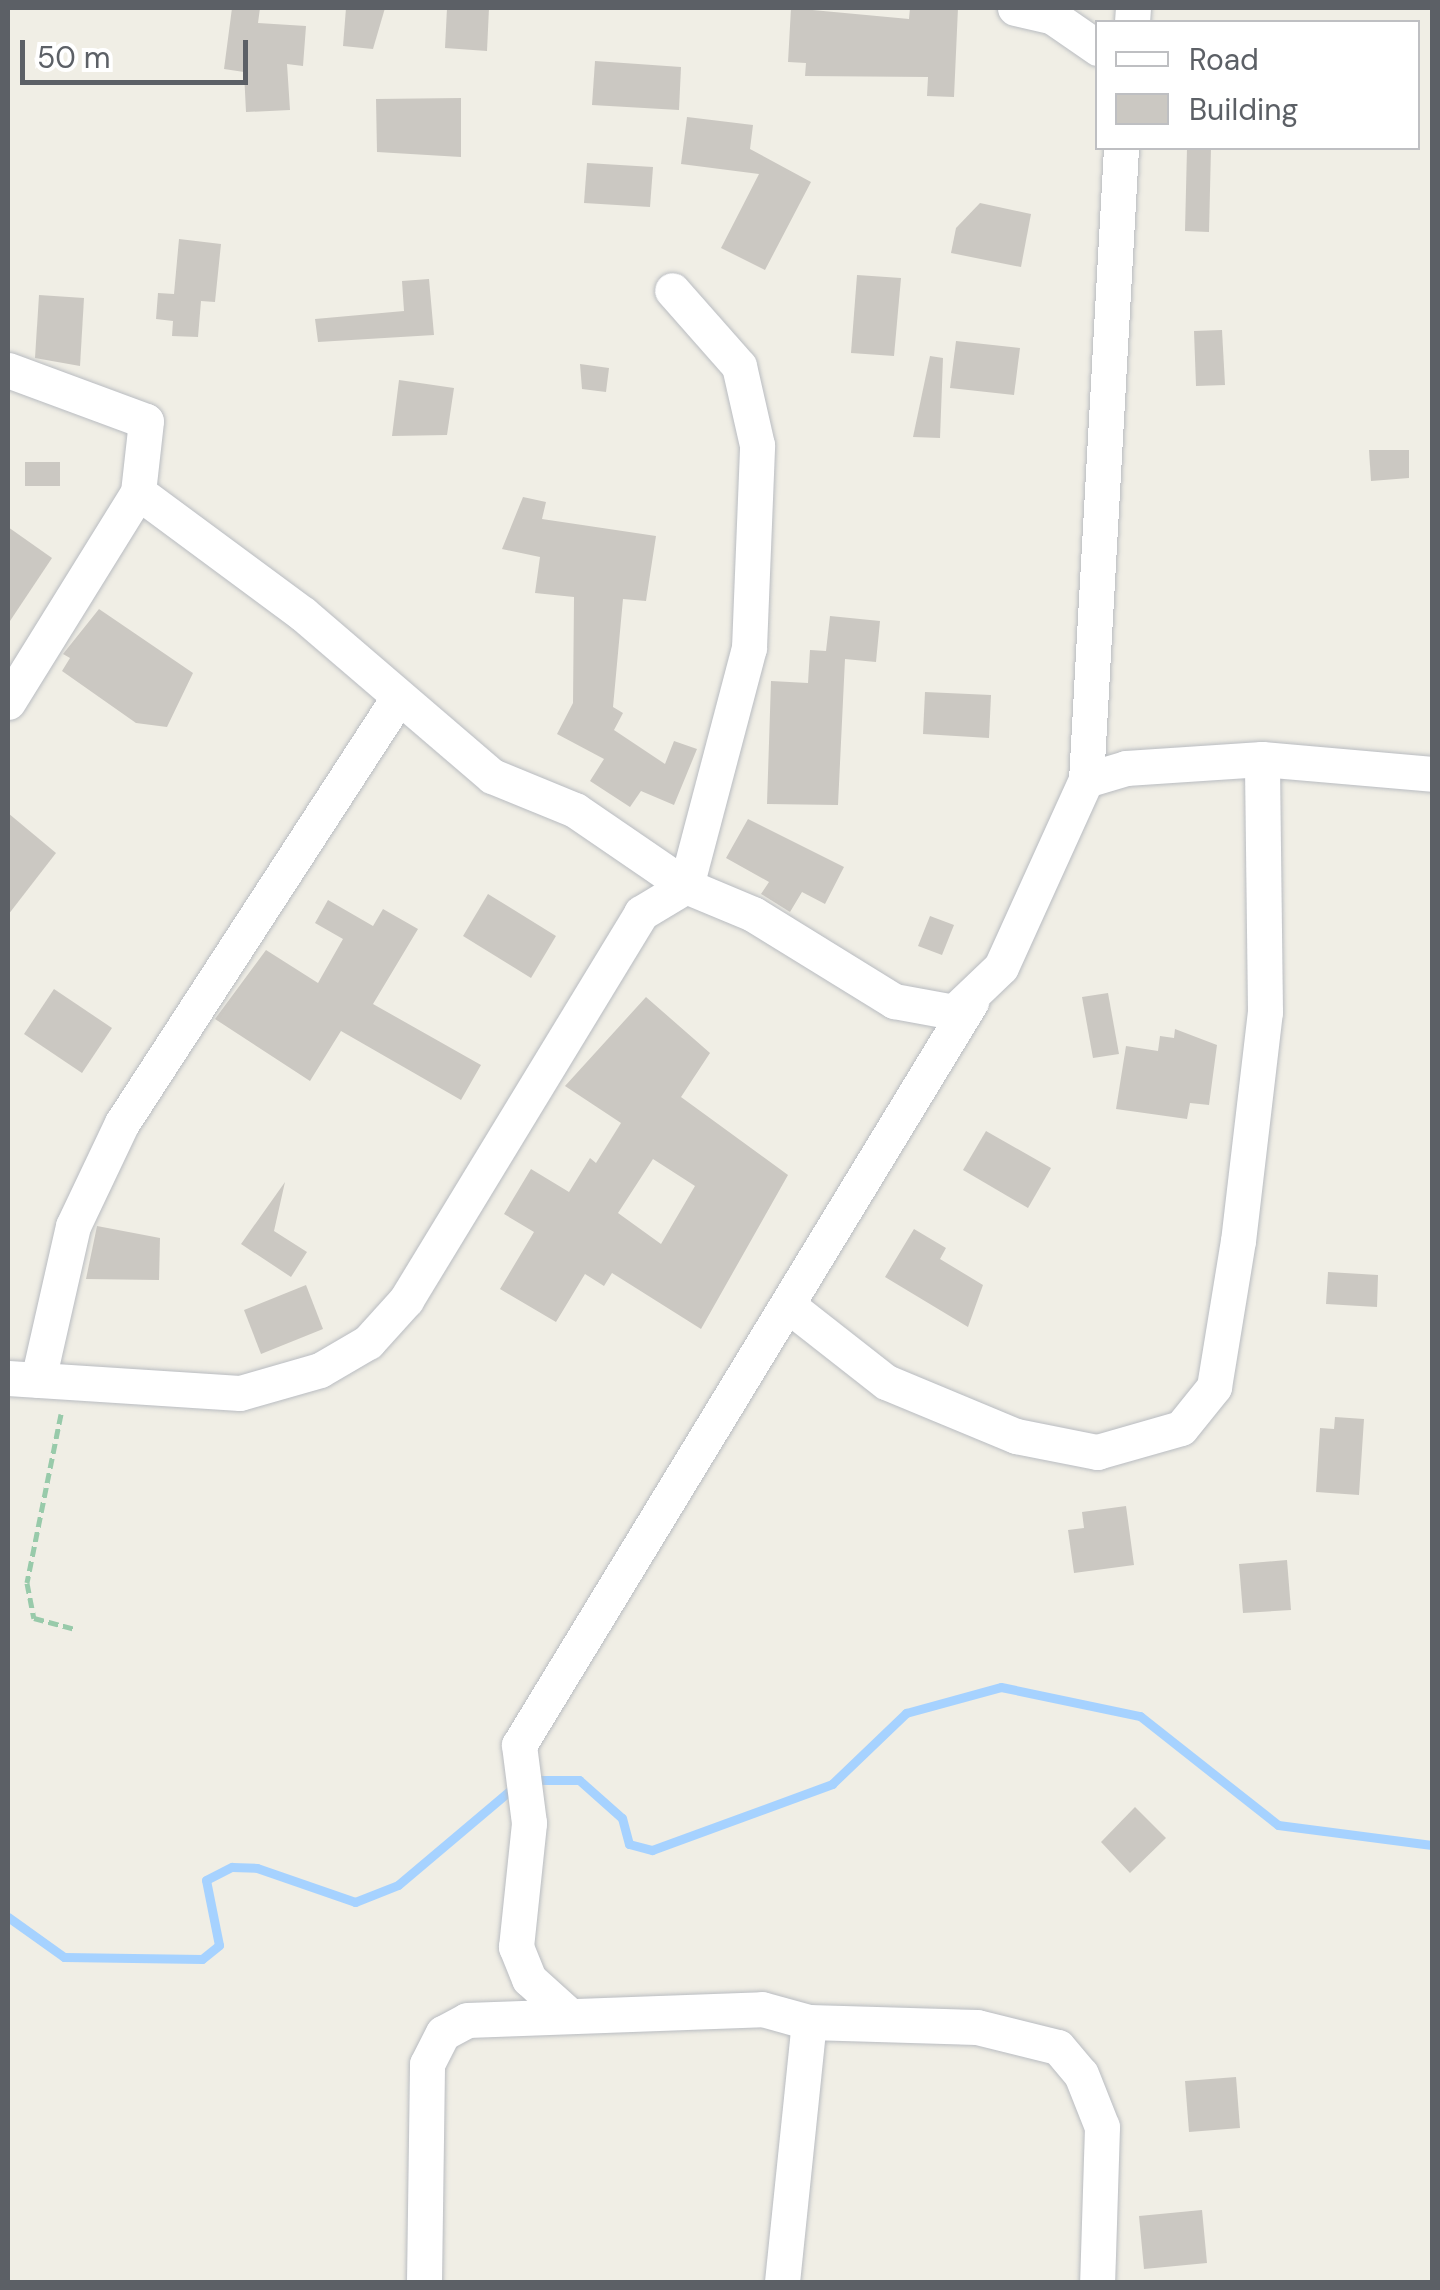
<!DOCTYPE html>
<style>
body{margin:0}
#map{position:relative;width:1440px;height:2290px;overflow:hidden;background:#f0eee5;font-family:"DM Sans",sans-serif}
div>[style]{position:absolute}
.stream>*{height:9px;margin:-4.5px;padding:0 4.5px;transform-origin:4.5px;border-radius:4.5px;background:#a6d2ff}
.building>*{inset:0;background:#cbc8c2}
.path>*{height:5px;margin-top:-2.5px;transform-origin:0;background:repeating-linear-gradient(90deg,#98caaa 0 10px,transparent 0 15px)}
.roads{filter:drop-shadow(0 0 2px #b9bcc1) drop-shadow(0 0 2px #b9bcc1)}
.minor>*{height:35px;margin:-17.5px;padding:0 17.5px;transform-origin:17.5px;border-radius:17.5px;background:#fff}
span{translate:-50% -50%;white-space:nowrap;text-align:center;line-height:1.15;-webkit-text-stroke:8px #fff;paint-order:stroke}
.frame{position:absolute;inset:0;border:10px solid #5c6066;pointer-events:none}
.legend{position:absolute;left:1095px;top:20px;width:325px;height:130px;box-sizing:border-box;background:#fff;border:2px solid #bebfc2;margin:0;padding:12px 18px;list-style:none;font-size:30px;color:#5c6066}
.legend li{display:flex;align-items:center;gap:20px;height:50px}
.legend b{width:50px;border:2px solid #bebfc2}
.scale{position:absolute;left:20px;top:40px;width:228px;height:45px;box-sizing:border-box;border:5px solid #5c6066;border-top:0;padding-left:12px;font-size:30px;line-height:35px;white-space:nowrap;color:#5c6066;-webkit-text-stroke:8px #fff;paint-order:stroke}
</style>
<div id="map">
<div class="stream">
<i style="left:529px;top:1780px;width:50px"></i>
<i style="left:579px;top:1780px;width:57px;rotate:41.5deg"></i>
<i style="left:622px;top:1818px;width:27px;rotate:75deg"></i>
<i style="left:629px;top:1844px;width:24px;rotate:15deg"></i>
<i style="left:652px;top:1850px;width:192px;rotate:-20.1deg"></i>
<i style="left:832px;top:1784px;width:103px;rotate:-43.8deg"></i>
<i style="left:906px;top:1713px;width:98px;rotate:-15.3deg"></i>
<i style="left:1001px;top:1687px;width:142px;rotate:11.8deg"></i>
<i style="left:1140px;top:1716px;width:176px;rotate:38.3deg"></i>
<i style="left:1278px;top:1825px;width:155px;rotate:7.4deg"></i>
<i style="left:8px;top:1917px;width:69px;rotate:35.5deg"></i>
<i style="left:64px;top:1957px;width:138px;rotate:0.8deg"></i>
<i style="left:202px;top:1959px;width:22px;rotate:-39deg"></i>
<i style="left:219px;top:1945px;width:66px;rotate:-101.3deg"></i>
<i style="left:206px;top:1880px;width:29px;rotate:-27deg"></i>
<i style="left:232px;top:1867px;width:25px;rotate:2deg"></i>
<i style="left:257px;top:1868px;width:104px;rotate:19.1deg"></i>
<i style="left:355px;top:1902px;width:46px;rotate:-21.6deg"></i>
<i style="left:398px;top:1885px;width:153px;rotate:-40.2deg"></i>
</div>
<div class="building">
<i style="clip-path:polygon(232px 8px,260px 8px,258px 23px,306px 26px,303px 66px,287px 64px,290px 110px,246px 112px,244px 72px,224px 69px)"></i>
<i style="clip-path:polygon(346px 8px,385px 8px,373px 49px,343px 46px)"></i>
<i style="clip-path:polygon(447px 8px,489px 8px,487px 51px,445px 48px)"></i>
<i style="clip-path:polygon(791px 8px,909px 19px,910px 8px,958px 8px,954px 97px,927px 96px,928px 77px,805px 76px,806px 63px,788px 62px)"></i>
<i style="clip-path:polygon(595px 61px,681px 67px,679px 110px,592px 105px)"></i>
<i style="clip-path:polygon(461px 98px,461px 157px,377px 152px,376px 99px)"></i>
<i style="clip-path:polygon(687px 117px,753px 125px,750px 149px,811px 182px,765px 270px,721px 248px,759px 174px,681px 164px)"></i>
<i style="clip-path:polygon(1187px 148px,1211px 148px,1209px 232px,1185px 231px)"></i>
<i style="clip-path:polygon(587px 163px,653px 167px,650px 207px,584px 203px)"></i>
<i style="clip-path:polygon(980px 203px,1031px 214px,1021px 267px,951px 253px,956px 228px)"></i>
<i style="clip-path:polygon(179px 239px,221px 244px,215px 302px,201px 301px,198px 337px,172px 336px,173px 321px,156px 319px,158px 293px,174px 294px)"></i>
<i style="clip-path:polygon(857px 275px,901px 278px,894px 356px,851px 353px)"></i>
<i style="clip-path:polygon(429px 279px,434px 335px,318px 342px,315px 319px,404px 311px,402px 281px)"></i>
<i style="clip-path:polygon(39px 295px,84px 298px,80px 366px,35px 358px)"></i>
<i style="clip-path:polygon(1222px 330px,1225px 385px,1196px 386px,1194px 331px)"></i>
<i style="clip-path:polygon(956px 341px,1020px 348px,1014px 395px,950px 388px)"></i>
<i style="clip-path:polygon(930px 356px,943px 358px,940px 438px,913px 437px)"></i>
<i style="clip-path:polygon(580px 364px,609px 368px,606px 392px,582px 389px)"></i>
<i style="clip-path:polygon(399px 380px,454px 388px,447px 435px,392px 436px)"></i>
<i style="clip-path:polygon(1369px 450px,1409px 450px,1409px 478px,1371px 481px)"></i>
<i style="clip-path:polygon(25px 462px,60px 462px,60px 486px,25px 486px)"></i>
<i style="clip-path:polygon(523px 497px,546px 502px,542px 519px,656px 536px,646px 601px,623px 599px,613px 707px,623px 713px,614px 730px,665px 764px,674px 741px,697px 749px,674px 805px,641px 791px,630px 807px,590px 781px,604px 759px,557px 734px,573px 703px,574px 597px,535px 593px,540px 557px,502px 549px)"></i>
<i style="clip-path:polygon(8px 527px,52px 558px,8px 624px)"></i>
<i style="clip-path:polygon(99px 609px,193px 673px,167px 727px,136px 723px,62px 671px,70px 658px,63px 654px)"></i>
<i style="clip-path:polygon(830px 616px,880px 621px,876px 662px,845px 659px,838px 805px,767px 804px,771px 681px,808px 683px,810px 650px,826px 651px)"></i>
<i style="clip-path:polygon(925px 692px,991px 695px,989px 738px,923px 734px)"></i>
<i style="clip-path:polygon(8px 813px,56px 853px,8px 915px)"></i>
<i style="clip-path:polygon(748px 819px,844px 867px,825px 904px,802px 892px,790px 912px,761px 894px,769px 882px,726px 858px)"></i>
<i style="clip-path:polygon(488px 894px,556px 936px,531px 978px,463px 936px)"></i>
<i style="clip-path:polygon(328px 900px,373px 926px,383px 909px,418px 929px,373px 1004px,481px 1065px,461px 1100px,341px 1031px,310px 1081px,215px 1019px,266px 950px,318px 983px,343px 939px,315px 923px)"></i>
<i style="clip-path:polygon(930px 916px,954px 925px,942px 955px,918px 946px)"></i>
<i style="clip-path:polygon(54px 989px,112px 1028px,82px 1073px,24px 1034px)"></i>
<i style="clip-path:polygon(1108px 993px,1119px 1054px,1093px 1058px,1082px 997px)"></i>
<i style="clip-path:polygon(evenodd,646px 997px,710px 1053px,681px 1097px,788px 1175px,701px 1329px,612px 1273px,604px 1286px,585px 1274px,556px 1322px,500px 1289px,534px 1232px,504px 1214px,531px 1169px,569px 1192px,590px 1158px,596px 1163px,621px 1123px,565px 1086px,646px 997px,653px 1159px,695px 1186px,661px 1244px,618px 1213px,653px 1159px)"></i>
<i style="clip-path:polygon(1175px 1029px,1217px 1045px,1209px 1105px,1190px 1103px,1187px 1119px,1116px 1109px,1126px 1046px,1158px 1051px,1160px 1036px,1174px 1038px)"></i>
<i style="clip-path:polygon(986px 1131px,1051px 1168px,1028px 1208px,963px 1170px)"></i>
<i style="clip-path:polygon(285px 1182px,274px 1231px,307px 1252px,291px 1277px,241px 1244px)"></i>
<i style="clip-path:polygon(97px 1226px,160px 1238px,159px 1280px,86px 1279px)"></i>
<i style="clip-path:polygon(914px 1229px,946px 1248px,940px 1259px,983px 1285px,968px 1327px,885px 1277px)"></i>
<i style="clip-path:polygon(1328px 1272px,1378px 1275px,1377px 1307px,1326px 1304px)"></i>
<i style="clip-path:polygon(306px 1285px,323px 1329px,261px 1354px,244px 1310px)"></i>
<i style="clip-path:polygon(1335px 1417px,1364px 1419px,1359px 1495px,1316px 1492px,1320px 1428px,1334px 1429px)"></i>
<i style="clip-path:polygon(1126px 1506px,1134px 1565px,1074px 1573px,1068px 1530px,1084px 1528px,1082px 1512px)"></i>
<i style="clip-path:polygon(1287px 1560px,1291px 1610px,1243px 1613px,1239px 1564px)"></i>
<i style="clip-path:polygon(1135px 1807px,1166px 1838px,1130px 1873px,1101px 1842px)"></i>
<i style="clip-path:polygon(1236px 2077px,1240px 2128px,1189px 2132px,1185px 2081px)"></i>
<i style="clip-path:polygon(1202px 2210px,1207px 2263px,1144px 2269px,1139px 2216px)"></i>
</div>
<div class="path">
<i style="left:61px;top:1414px;width:172px;rotate:101.4deg"></i>
<i style="left:27px;top:1583px;width:36px;rotate:79deg"></i>
<i style="left:34px;top:1618px;width:42px;rotate:15deg"></i>
</div>
<div class="roads">
<div class="minor">
<i style="left:1015px;top:8px;width:39px;rotate:13deg"></i>
<i style="left:1053px;top:17px;width:55px;rotate:34.6deg"></i>
<i style="left:1132px;top:22px;width:14px;rotate:-86deg"></i>
<i style="left:8px;top:370px;width:147px;rotate:20.3deg"></i>
<i style="left:146px;top:421px;width:71px;rotate:96.4deg"></i>
<i style="left:138px;top:492px;width:205px;rotate:36.5deg"></i>
<i style="left:303px;top:614px;width:249px;rotate:40.6deg"></i>
<i style="left:492px;top:776px;width:90px;rotate:22.3deg"></i>
<i style="left:575px;top:810px;width:135px;rotate:34.4deg"></i>
<i style="left:686px;top:886px;width:246px;rotate:-75.2deg"></i>
<i style="left:749px;top:648px;width:203px;rotate:-87.7deg"></i>
<i style="left:757px;top:445px;width:81px;rotate:-102.8deg"></i>
<i style="left:739px;top:366px;width:101px;rotate:-131.4deg"></i>
<i style="left:8px;top:702px;width:247px;rotate:-58.2deg"></i>
<i style="left:1086px;top:780px;width:633px;rotate:-86.83deg"></i>
<i style="left:789px;top:1306px;width:123px;rotate:38.1deg"></i>
<i style="left:886px;top:1382px;width:141px;rotate:22.6deg"></i>
<i style="left:1016px;top:1436px;width:83px;rotate:11.2deg"></i>
<i style="left:1097px;top:1452px;width:87px;rotate:-15.9deg"></i>
<i style="left:1181px;top:1428px;width:53px;rotate:-51.2deg"></i>
<i style="left:1214px;top:1387px;width:148px;rotate:-80.7deg"></i>
<i style="left:1238px;top:1241px;width:231px;rotate:-83.3deg"></i>
<i style="left:1265px;top:1012px;width:253px;rotate:-90.7deg"></i>
<i style="left:8px;top:1378px;width:232px;rotate:3.7deg"></i>
<i style="left:240px;top:1393px;width:83px;rotate:-16deg"></i>
<i style="left:320px;top:1370px;width:56px;rotate:-30.3deg"></i>
<i style="left:368px;top:1342px;width:57px;rotate:-47.9deg"></i>
<i style="left:406px;top:1300px;width:453px;rotate:-58.7deg"></i>
<i style="left:641px;top:913px;width:52px;rotate:-31deg"></i>
<i style="left:686px;top:886px;width:73px;rotate:22.7deg"></i>
<i style="left:753px;top:914px;width:166px;rotate:31.7deg"></i>
<i style="left:894px;top:1001px;width:61px;rotate:10.4deg"></i>
<i style="left:954px;top:1012px;width:65px;rotate:-43.8deg"></i>
<i style="left:1001px;top:967px;width:205px;rotate:-65.6deg"></i>
<i style="left:1086px;top:780px;width:42px;rotate:-16.7deg"></i>
<i style="left:1126px;top:768px;width:136px;rotate:-3.8deg"></i>
<i style="left:1262px;top:759px;width:171px;rotate:5deg"></i>
<i style="left:38px;top:1380px;width:158px;rotate:-77.2deg"></i>
<i style="left:73px;top:1226px;width:114px;rotate:-64.6deg"></i>
<i style="left:122px;top:1123px;width:503px;rotate:-57deg"></i>
<i style="left:570px;top:2016px;width:55px;rotate:-137.9deg"></i>
<i style="left:529px;top:1979px;width:35px;rotate:-112deg"></i>
<i style="left:516px;top:1947px;width:125px;rotate:-84deg"></i>
<i style="left:529px;top:1823px;width:79px;rotate:-97.3deg"></i>
<i style="left:519px;top:1745px;width:870px;rotate:-58.69deg"></i>
<i style="left:424px;top:2282px;width:218px;rotate:-89.2deg"></i>
<i style="left:427px;top:2064px;width:35px;rotate:-63deg"></i>
<i style="left:443px;top:2033px;width:27px;rotate:-28deg"></i>
<i style="left:467px;top:2020px;width:295px;rotate:-2.1deg"></i>
<i style="left:762px;top:2009px;width:49px;rotate:15.5deg"></i>
<i style="left:809px;top:2022px;width:168px;rotate:1.7deg"></i>
<i style="left:977px;top:2027px;width:83px;rotate:13.9deg"></i>
<i style="left:1058px;top:2047px;width:35px;rotate:50deg"></i>
<i style="left:1081px;top:2074px;width:57px;rotate:68.4deg"></i>
<i style="left:1102px;top:2127px;width:155px;rotate:91.8deg"></i>
<i style="left:782px;top:2282px;width:261px;rotate:-84.1deg"></i>
</div>
</div>
<div class="frame"></div>
<ul class="legend">
<li><b style="height:12px;background:#fff"></b>Road</li>
<li><b style="height:28px;background:#cbc8c2"></b>Building</li>
</ul>
<div class="scale">50 m</div>
</div>
